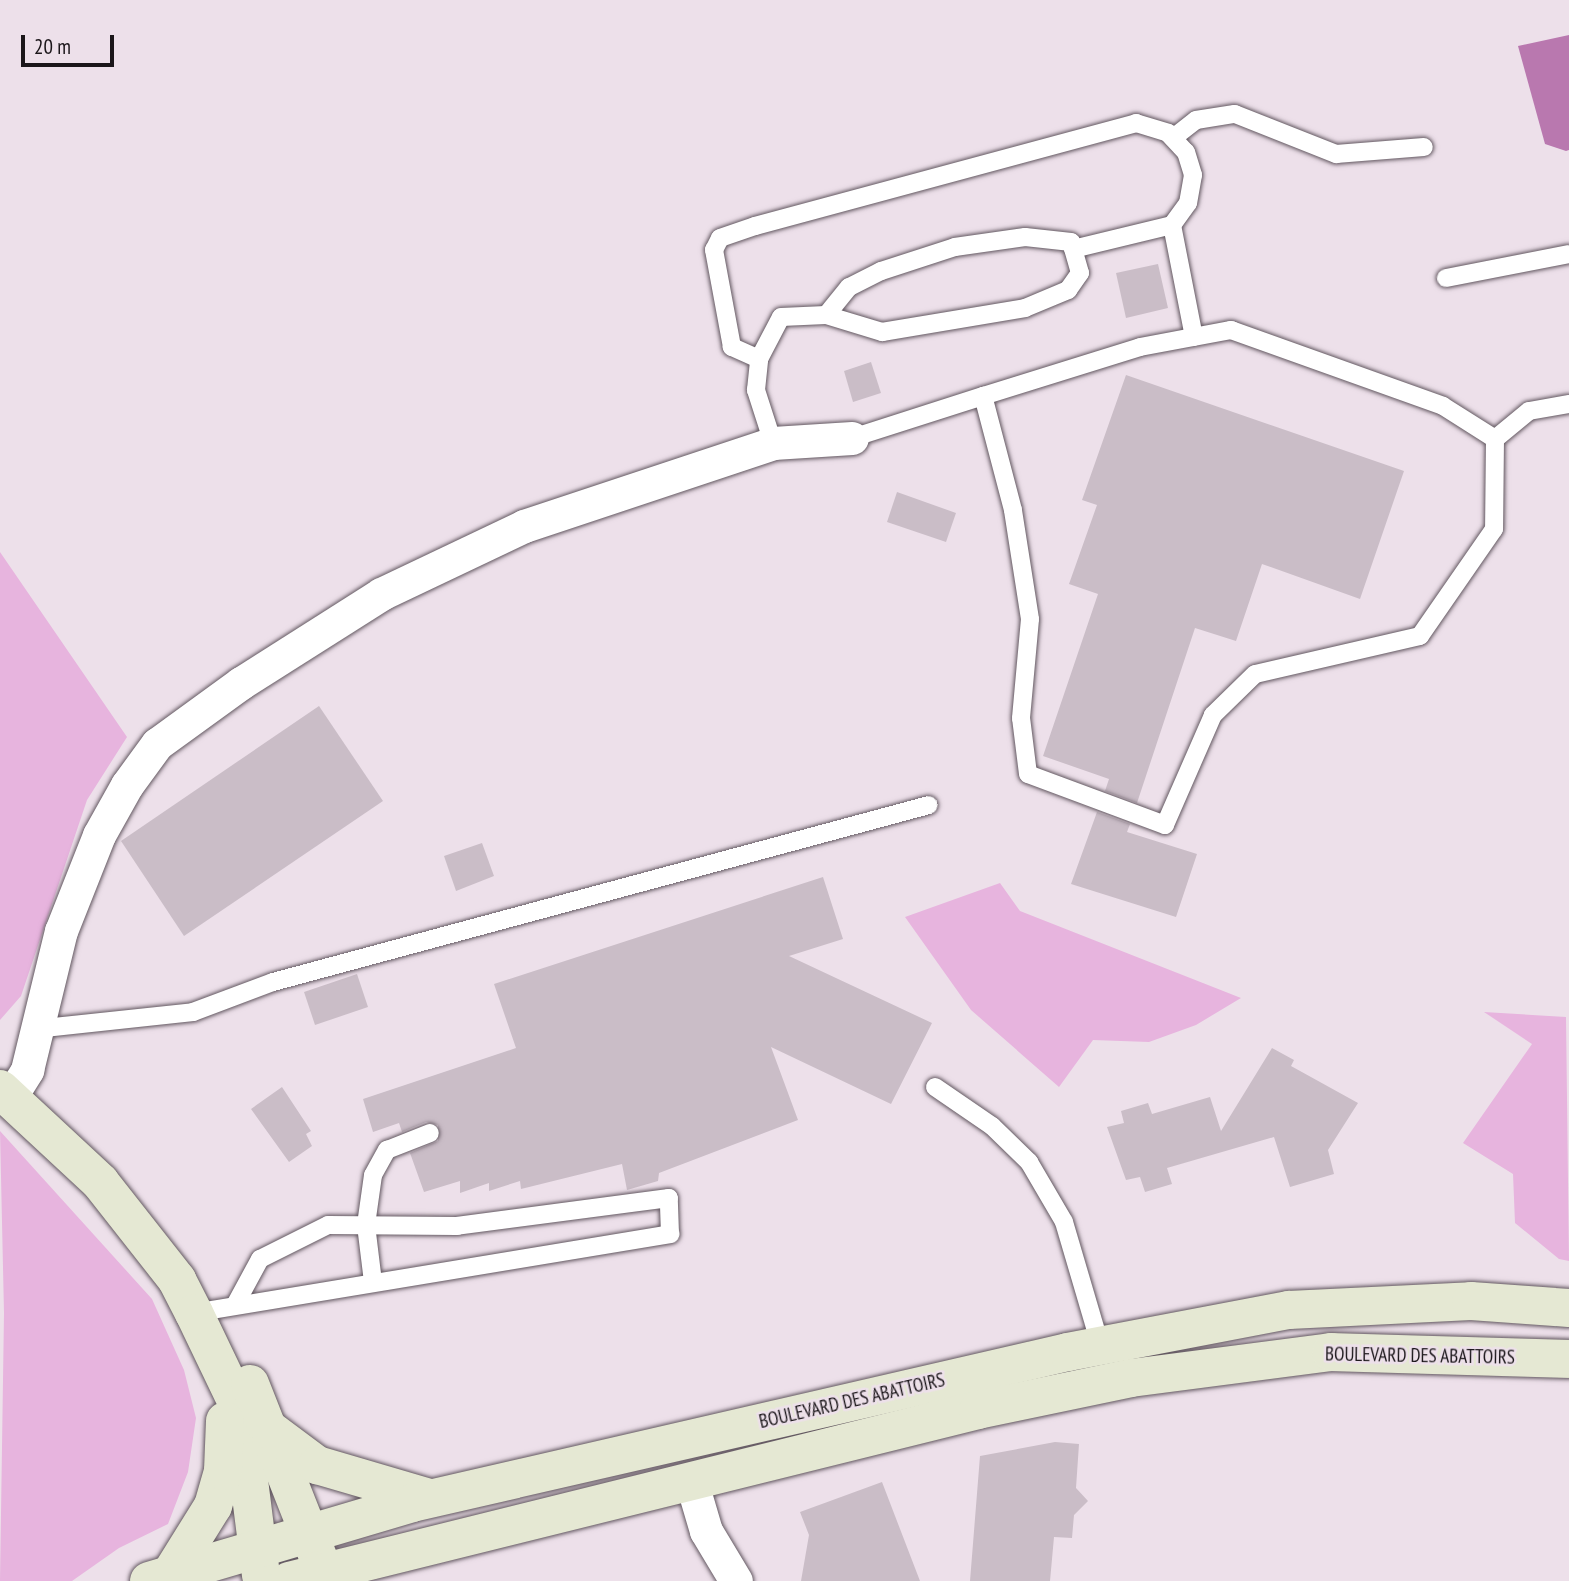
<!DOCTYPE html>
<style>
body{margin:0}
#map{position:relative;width:1569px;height:1581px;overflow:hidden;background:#ede0ea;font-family:"PT Sans Narrow",sans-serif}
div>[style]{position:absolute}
.green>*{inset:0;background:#e7b4de}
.water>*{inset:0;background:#b978af}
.building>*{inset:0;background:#cabdc7}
.roads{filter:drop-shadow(0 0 2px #625760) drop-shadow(0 0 2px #625760)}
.lane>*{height:18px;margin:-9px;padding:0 9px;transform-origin:9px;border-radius:9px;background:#fff}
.street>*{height:33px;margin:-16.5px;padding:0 16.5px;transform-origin:16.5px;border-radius:16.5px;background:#fff}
.secondary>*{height:38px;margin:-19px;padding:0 19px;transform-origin:19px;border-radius:19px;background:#e5e8d3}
span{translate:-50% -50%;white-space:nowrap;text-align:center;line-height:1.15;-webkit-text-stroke:5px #ede0ea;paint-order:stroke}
.street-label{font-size:19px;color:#1b161a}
.scale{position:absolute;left:21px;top:35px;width:93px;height:32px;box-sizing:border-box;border:4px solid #1b161a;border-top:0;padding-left:9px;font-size:21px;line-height:24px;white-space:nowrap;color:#1b161a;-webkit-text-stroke:5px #ede0ea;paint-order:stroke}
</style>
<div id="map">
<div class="green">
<i style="clip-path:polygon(0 552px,127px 737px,87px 800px,21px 996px,0 1020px)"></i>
<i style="clip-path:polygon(1000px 883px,1020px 911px,1241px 998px,1196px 1025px,1149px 1042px,1093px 1040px,1059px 1087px,971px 1010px,905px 917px)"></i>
<i style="clip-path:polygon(1484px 1012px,1566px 1017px,1569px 1261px,1559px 1259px,1515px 1223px,1513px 1174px,1463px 1143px,1532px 1044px)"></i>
<i style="clip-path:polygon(0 1131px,152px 1299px,184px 1370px,196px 1418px,188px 1472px,168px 1524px,119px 1548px,72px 1581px,0 1581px,4px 1313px)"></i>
</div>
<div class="water">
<i style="clip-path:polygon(1569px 35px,1569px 150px,1566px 151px,1545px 144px,1518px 46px)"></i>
</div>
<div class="building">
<i style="clip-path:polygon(1158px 264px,1168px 308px,1126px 318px,1116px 273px)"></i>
<i style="clip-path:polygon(871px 362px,881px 393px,853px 402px,844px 371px)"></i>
<i style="clip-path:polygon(1126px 375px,1404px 471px,1360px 599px,1262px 564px,1236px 641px,1195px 628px,1137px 803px,1105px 791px,1109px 779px,1043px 756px,1098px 594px,1069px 584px,1097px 505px,1082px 500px)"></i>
<i style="clip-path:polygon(897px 492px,956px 513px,946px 542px,887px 522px)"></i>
<i style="clip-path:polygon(319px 706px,383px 801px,184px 936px,121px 841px)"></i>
<i style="clip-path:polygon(1097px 812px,1130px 824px,1127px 832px,1197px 854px,1176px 917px,1071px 884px)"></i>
<i style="clip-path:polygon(482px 843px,494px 876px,456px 891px,444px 856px)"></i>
<i style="clip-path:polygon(823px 877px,843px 939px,789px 956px,932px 1023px,891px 1104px,771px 1047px,798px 1120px,659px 1173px,658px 1181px,627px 1190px,622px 1164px,521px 1189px,520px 1181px,489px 1191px,489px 1183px,460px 1193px,460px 1181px,424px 1192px,410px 1153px,438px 1141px,438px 1125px,426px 1122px,402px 1132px,399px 1123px,373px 1132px,363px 1099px,516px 1048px,494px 984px)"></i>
<i style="clip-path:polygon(357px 974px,368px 1007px,315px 1025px,304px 992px)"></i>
<i style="clip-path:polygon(1272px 1048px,1294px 1060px,1291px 1066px,1358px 1103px,1328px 1150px,1334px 1174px,1290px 1187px,1274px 1137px,1167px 1168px,1172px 1184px,1145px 1192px,1140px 1177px,1126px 1180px,1107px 1127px,1124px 1123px,1121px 1111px,1148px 1103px,1152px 1114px,1210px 1097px,1221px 1131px)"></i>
<i style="clip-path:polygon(282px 1087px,311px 1131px,306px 1134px,312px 1146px,289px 1162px,251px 1109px)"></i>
<i style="clip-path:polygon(1055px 1442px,1079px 1444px,1076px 1488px,1088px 1501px,1074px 1515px,1072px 1538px,1054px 1537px,1050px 1581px,970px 1581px,980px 1456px)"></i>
<i style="clip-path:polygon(882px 1482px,920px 1581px,801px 1581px,809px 1535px,800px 1512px)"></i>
</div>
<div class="roads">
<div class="lane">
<i style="left:1173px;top:138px;width:29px;rotate:-38deg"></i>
<i style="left:1196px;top:120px;width:39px;rotate:-9deg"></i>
<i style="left:1235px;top:114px;width:109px;rotate:21.6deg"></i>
<i style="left:1336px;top:154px;width:88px;rotate:-4.5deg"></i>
<i style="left:1073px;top:249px;width:102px;rotate:-13.6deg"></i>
<i style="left:1172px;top:225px;width:114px;rotate:78.9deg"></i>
<i style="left:1446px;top:278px;width:125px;rotate:-11deg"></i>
<i style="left:759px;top:359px;width:30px;rotate:-156deg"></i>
<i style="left:732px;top:347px;width:99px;rotate:-100.5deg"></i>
<i style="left:714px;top:250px;width:13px;rotate:-63deg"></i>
<i style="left:720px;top:238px;width:37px;rotate:-19deg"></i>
<i style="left:755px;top:226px;width:395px;rotate:-15.1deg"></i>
<i style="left:1136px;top:123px;width:34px;rotate:17deg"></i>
<i style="left:1168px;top:133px;width:26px;rotate:47deg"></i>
<i style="left:1186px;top:152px;width:24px;rotate:73deg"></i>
<i style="left:1193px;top:175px;width:28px;rotate:100deg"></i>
<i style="left:1188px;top:203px;width:27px;rotate:126deg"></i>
<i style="left:852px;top:438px;width:138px;rotate:-17.8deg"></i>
<i style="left:983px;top:396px;width:164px;rotate:-17.3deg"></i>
<i style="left:1140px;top:347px;width:93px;rotate:-10.6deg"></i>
<i style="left:1231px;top:330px;width:225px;rotate:19.7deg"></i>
<i style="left:1443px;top:406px;width:62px;rotate:32.4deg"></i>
<i style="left:1495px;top:439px;width:90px;rotate:90.6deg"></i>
<i style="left:1494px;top:529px;width:130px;rotate:124.7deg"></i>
<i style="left:1420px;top:636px;width:169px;rotate:167deg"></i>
<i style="left:1255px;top:674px;width:59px;rotate:135.7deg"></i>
<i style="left:1213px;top:715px;width:120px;rotate:113.6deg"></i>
<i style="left:1165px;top:825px;width:146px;rotate:-159.6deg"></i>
<i style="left:1028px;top:774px;width:56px;rotate:-97.1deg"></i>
<i style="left:1021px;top:718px;width:99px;rotate:-84.8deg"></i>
<i style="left:1030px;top:619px;width:110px;rotate:-98.9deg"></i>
<i style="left:1013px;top:510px;width:118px;rotate:-104.7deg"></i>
<i style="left:1495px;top:439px;width:44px;rotate:-39.5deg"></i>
<i style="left:1529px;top:411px;width:41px;rotate:-9.9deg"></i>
<i style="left:773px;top:443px;width:56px;rotate:-107.8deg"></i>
<i style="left:756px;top:390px;width:31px;rotate:-84deg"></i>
<i style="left:759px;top:359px;width:47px;rotate:-62.4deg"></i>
<i style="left:781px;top:317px;width:45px;rotate:-2.5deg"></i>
<i style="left:826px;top:315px;width:59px;rotate:16.9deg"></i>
<i style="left:882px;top:332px;width:145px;rotate:-9.5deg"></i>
<i style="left:1025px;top:308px;width:47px;rotate:-22.7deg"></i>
<i style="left:1068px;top:290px;width:21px;rotate:-55deg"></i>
<i style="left:1080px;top:273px;width:32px;rotate:-106deg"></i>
<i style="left:1071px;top:242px;width:46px;rotate:-173.8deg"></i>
<i style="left:1025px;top:237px;width:71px;rotate:171.9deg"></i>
<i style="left:955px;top:247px;width:78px;rotate:162deg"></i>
<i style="left:881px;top:271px;width:36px;rotate:153deg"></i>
<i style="left:849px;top:287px;width:36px;rotate:129deg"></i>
<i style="left:35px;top:1029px;width:159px;rotate:-6.1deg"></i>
<i style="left:193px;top:1012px;width:85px;rotate:-20.6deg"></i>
<i style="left:273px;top:982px;width:679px;rotate:-15.1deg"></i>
<i style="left:935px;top:1087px;width:69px;rotate:34.4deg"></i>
<i style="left:992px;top:1126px;width:52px;rotate:44.2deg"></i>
<i style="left:1029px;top:1162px;width:69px;rotate:59.7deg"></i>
<i style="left:1064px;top:1222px;width:131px;rotate:73.6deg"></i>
<i style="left:373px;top:1282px;width:57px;rotate:-97deg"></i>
<i style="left:366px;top:1225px;width:50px;rotate:-82deg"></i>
<i style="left:373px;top:1175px;width:29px;rotate:-61deg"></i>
<i style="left:387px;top:1150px;width:46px;rotate:-21.6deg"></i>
<i style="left:194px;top:1313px;width:483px;rotate:-9.4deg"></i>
<i style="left:670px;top:1234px;width:36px;rotate:-92deg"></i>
<i style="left:669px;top:1198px;width:214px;rotate:172.5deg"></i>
<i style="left:457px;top:1226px;width:129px;rotate:-179.6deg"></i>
<i style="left:328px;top:1225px;width:76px;rotate:153.4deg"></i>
<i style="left:260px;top:1259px;width:52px;rotate:118.5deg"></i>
</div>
<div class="street">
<i style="left:11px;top:1096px;width:31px;rotate:-58deg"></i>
<i style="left:27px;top:1070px;width:143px;rotate:-76.3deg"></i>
<i style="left:61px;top:931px;width:103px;rotate:-68.4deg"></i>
<i style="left:99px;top:835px;width:57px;rotate:-60.8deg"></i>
<i style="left:127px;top:785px;width:51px;rotate:-53.8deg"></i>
<i style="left:157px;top:744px;width:104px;rotate:-36deg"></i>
<i style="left:241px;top:683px;width:166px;rotate:-32.4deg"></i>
<i style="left:381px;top:594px;width:158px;rotate:-25.4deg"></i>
<i style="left:524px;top:526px;width:262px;rotate:-18.4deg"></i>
<i style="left:773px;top:443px;width:79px;rotate:-3.6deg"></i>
<i style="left:691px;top:1480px;width:53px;rotate:73.6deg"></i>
<i style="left:706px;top:1531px;width:58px;rotate:59deg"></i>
</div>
<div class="secondary">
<i style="left:0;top:1089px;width:137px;rotate:42.9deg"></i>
<i style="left:100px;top:1182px;width:125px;rotate:51.8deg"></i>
<i style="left:177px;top:1280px;width:37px;rotate:63deg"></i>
<i style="left:194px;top:1313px;width:106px;rotate:64.4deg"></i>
<i style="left:240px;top:1409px;width:168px;rotate:82.8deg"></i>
<i style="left:250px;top:1384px;width:188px;rotate:68.5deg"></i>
<i style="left:270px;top:1430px;width:59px;rotate:36.7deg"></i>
<i style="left:317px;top:1465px;width:118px;rotate:16.3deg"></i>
<i style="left:170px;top:1575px;width:81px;rotate:-58.1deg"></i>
<i style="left:213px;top:1506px;width:36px;rotate:-74deg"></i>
<i style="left:223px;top:1471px;width:50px;rotate:-87.7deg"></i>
<i style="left:149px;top:1581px;width:274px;rotate:-16.5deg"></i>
<i style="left:412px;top:1503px;width:673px;rotate:-12.96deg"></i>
<i style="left:1068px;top:1352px;width:225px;rotate:-10.8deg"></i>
<i style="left:1289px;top:1310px;width:182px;rotate:-2.8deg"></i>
<i style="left:1471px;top:1301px;width:98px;rotate:4.1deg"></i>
<i style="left:289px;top:1581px;width:710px;rotate:-13.94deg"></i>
<i style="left:978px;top:1410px;width:156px;rotate:-11.8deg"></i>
<i style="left:1131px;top:1378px;width:202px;rotate:-7.4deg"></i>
<i style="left:1331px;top:1352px;width:238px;rotate:1.7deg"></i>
</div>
</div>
<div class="street-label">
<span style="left:1420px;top:1356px;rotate:1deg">BOULEVARD DES ABATTOIRS</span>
<span style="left:852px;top:1401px;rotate:-13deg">BOULEVARD DES ABATTOIRS</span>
</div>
<div class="scale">20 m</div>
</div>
